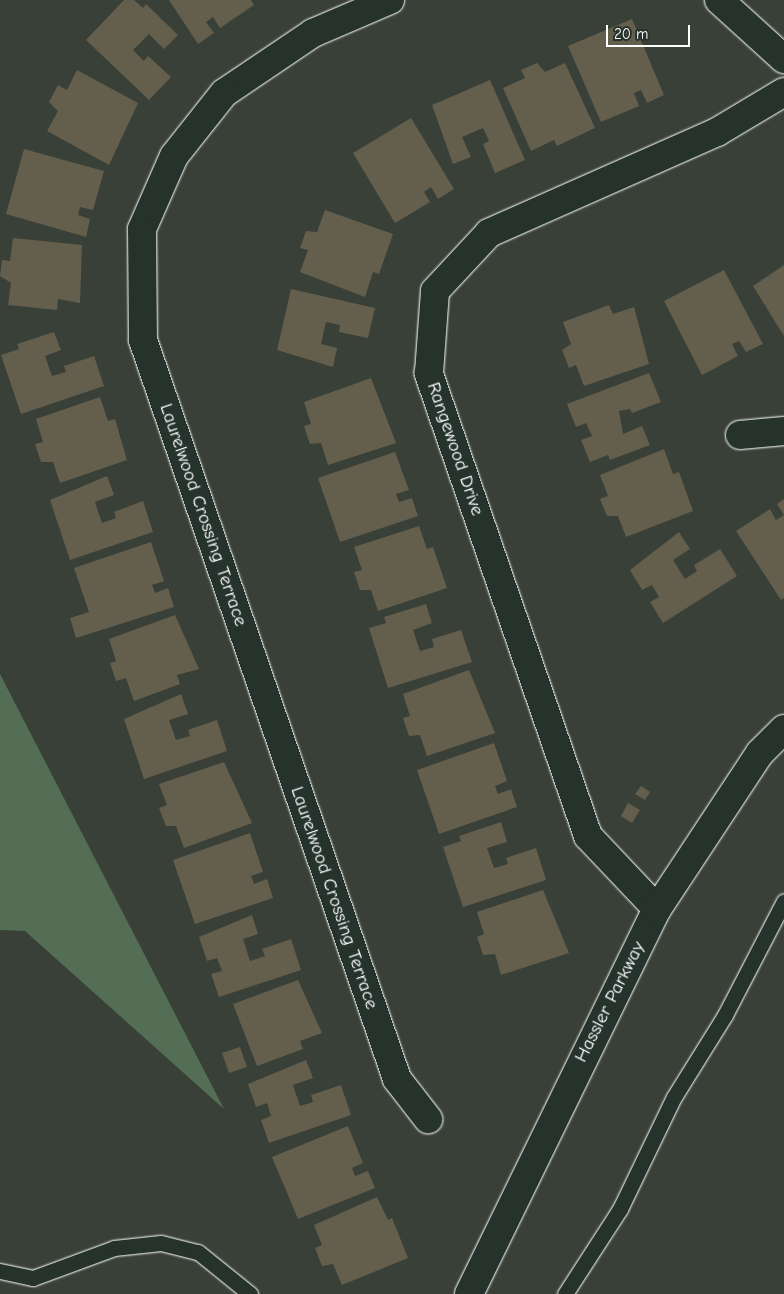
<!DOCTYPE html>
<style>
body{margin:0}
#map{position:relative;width:784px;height:1294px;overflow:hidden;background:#394037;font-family:"Comic Neue",sans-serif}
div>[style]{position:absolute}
.green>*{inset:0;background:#536e55}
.building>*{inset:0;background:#645e4d}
.roads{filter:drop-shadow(0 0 1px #fff) drop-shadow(0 0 1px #fff)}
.service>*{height:15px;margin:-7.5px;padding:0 7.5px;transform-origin:7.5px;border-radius:7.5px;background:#26332d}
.minor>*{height:28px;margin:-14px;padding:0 14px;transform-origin:14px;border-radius:14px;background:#26332d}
.tertiary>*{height:28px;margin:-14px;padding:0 14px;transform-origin:14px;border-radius:14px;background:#26332d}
span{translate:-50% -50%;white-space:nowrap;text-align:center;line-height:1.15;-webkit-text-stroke:4px #26332d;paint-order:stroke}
.street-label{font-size:19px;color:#fff}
.scale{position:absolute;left:606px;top:25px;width:84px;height:22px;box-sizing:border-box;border:2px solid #fff;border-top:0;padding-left:6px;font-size:15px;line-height:18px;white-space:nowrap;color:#fff;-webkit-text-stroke:4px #26332d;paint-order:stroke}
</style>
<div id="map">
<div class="green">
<i style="clip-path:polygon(0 674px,224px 1109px,25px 931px,0 930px)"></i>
</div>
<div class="building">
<i style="clip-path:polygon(124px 0,134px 0,143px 8px,146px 4px,178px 35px,164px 49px,149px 34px,133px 50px,144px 61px,148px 56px,171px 77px,149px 100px,86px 40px)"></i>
<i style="clip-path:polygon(169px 0,251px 0,254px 5px,220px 28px,213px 17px,206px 22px,214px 33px,198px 44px)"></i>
<i style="clip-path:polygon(632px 19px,664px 95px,647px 103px,641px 90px,634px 93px,639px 106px,601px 122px,568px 46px)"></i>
<i style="clip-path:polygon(537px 63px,545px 72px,565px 63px,595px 128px,557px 146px,554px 140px,531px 151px,503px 88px,525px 78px,521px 70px)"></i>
<i style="clip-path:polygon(77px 70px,138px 103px,109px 165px,47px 131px,58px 111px,49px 102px,58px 85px,67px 90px)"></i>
<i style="clip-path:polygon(490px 80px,525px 160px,495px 173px,483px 144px,489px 141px,483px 128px,462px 137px,471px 157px,453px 164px,432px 105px)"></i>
<i style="clip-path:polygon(411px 118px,454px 189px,438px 199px,431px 187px,424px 192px,430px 202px,395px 223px,353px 153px)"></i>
<i style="clip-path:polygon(24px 149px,104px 171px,93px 210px,80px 207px,78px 215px,90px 219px,86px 237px,6px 214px)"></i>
<i style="clip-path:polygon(325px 210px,393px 234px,379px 274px,373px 272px,365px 297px,300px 272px,308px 250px,300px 248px,306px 231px,317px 232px)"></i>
<i style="clip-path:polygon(13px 238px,82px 245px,80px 303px,58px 299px,57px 310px,8px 305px,11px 283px,0 276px,2px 260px,10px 261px)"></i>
<i style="clip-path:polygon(784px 265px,784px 336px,753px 286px)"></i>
<i style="clip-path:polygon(724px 270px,763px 344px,746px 352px,739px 341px,732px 344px,738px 356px,702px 375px,664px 301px)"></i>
<i style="clip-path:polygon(291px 289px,375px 308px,368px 338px,339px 332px,340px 325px,326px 322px,321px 344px,337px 348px,333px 367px,277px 350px)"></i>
<i style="clip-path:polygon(609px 305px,613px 314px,634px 307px,649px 364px,584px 386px,576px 365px,569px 368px,562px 350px,571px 344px,563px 322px)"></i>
<i style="clip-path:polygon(54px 332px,61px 350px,45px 356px,52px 376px,66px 372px,64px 366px,94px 356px,104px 386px,21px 414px,1px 355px,19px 349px,17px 344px)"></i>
<i style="clip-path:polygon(649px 373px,661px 402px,632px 413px,630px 409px,619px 411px,623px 434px,642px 426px,650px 445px,610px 460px,608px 455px,590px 462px,581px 440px,592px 436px,586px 423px,576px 427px,567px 404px)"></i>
<i style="clip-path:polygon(371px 378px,396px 443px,328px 465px,321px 443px,310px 444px,304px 426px,311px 424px,304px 402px)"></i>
<i style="clip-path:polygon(100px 397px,108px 421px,115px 419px,127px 460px,60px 483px,53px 462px,41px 462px,35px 444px,43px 442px,36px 419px)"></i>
<i style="clip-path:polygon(664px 449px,673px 474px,679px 472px,693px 511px,626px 537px,618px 516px,607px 516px,600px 499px,608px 496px,600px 475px)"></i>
<i style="clip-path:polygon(395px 452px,409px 490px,396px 494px,399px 502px,412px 498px,418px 516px,340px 542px,318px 478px)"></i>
<i style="clip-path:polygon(107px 476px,114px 495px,95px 502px,102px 523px,116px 518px,114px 512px,143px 501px,153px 532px,70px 560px,50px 500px)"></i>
<i style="clip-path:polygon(784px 499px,784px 598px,781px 600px,736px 531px,770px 509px,776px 520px,784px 515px,777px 504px)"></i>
<i style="clip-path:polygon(419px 526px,427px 549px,433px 547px,447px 588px,378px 611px,371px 590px,360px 590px,354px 572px,362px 570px,354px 547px)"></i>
<i style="clip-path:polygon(679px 532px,690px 549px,673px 560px,685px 579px,697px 571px,694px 565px,720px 549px,737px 576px,663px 623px,650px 602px,659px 597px,652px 585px,642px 590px,630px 570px)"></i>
<i style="clip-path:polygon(151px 542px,164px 581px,152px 585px,155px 593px,168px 588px,174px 607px,76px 638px,70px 618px,89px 612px,74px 568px)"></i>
<i style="clip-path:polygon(426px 604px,432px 623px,413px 630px,420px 651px,434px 647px,432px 639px,461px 630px,472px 662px,388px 688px,369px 628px,386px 623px,384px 617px)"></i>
<i style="clip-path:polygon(175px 615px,199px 669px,177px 675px,180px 684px,134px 701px,126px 678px,116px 681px,110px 663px,116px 661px,109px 639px)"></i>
<i style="clip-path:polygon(469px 670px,495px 733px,427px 756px,420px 735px,409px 736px,403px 718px,410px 716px,403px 694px)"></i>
<i style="clip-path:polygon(181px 694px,188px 714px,169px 720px,176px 740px,190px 736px,188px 730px,217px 720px,227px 751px,144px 779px,124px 719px)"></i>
<i style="clip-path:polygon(494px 743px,507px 781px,495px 786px,498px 794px,511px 789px,517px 807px,439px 834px,417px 770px)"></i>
<i style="clip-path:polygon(224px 762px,252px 823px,184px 848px,176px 826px,166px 826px,159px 808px,167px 805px,159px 784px)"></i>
<i style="clip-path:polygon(641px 786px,650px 792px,645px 800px,635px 794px)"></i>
<i style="clip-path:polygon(628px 803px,640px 810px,632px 823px,621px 816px)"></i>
<i style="clip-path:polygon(501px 822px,507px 842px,487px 848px,494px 868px,508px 864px,506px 858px,536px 848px,546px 880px,463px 907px,443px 847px,461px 841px,459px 836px)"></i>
<i style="clip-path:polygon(250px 833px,263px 872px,251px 876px,254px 884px,267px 879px,273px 898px,195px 924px,173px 860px)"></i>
<i style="clip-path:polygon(543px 890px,569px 953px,501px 975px,495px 954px,483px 955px,477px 937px,484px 934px,477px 912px)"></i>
<i style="clip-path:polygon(252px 915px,258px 934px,243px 939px,250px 961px,265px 956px,262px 949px,291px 939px,301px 970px,219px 997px,211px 974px,222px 971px,217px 958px,207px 961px,199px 937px)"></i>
<i style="clip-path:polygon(298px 980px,322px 1033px,300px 1041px,303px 1049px,257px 1066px,233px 1004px)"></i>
<i style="clip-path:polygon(240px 1047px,247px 1067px,229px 1073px,222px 1053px)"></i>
<i style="clip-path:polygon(306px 1060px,313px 1078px,293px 1085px,300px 1106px,313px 1102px,311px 1095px,341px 1085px,351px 1115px,269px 1143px,261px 1120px,271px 1116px,267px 1103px,256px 1107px,248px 1084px)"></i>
<i style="clip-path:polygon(348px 1126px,363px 1163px,352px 1168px,355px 1176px,368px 1171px,375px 1188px,298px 1219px,272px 1157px)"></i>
<i style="clip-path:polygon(377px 1197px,388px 1220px,392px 1218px,408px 1258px,342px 1285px,333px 1264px,322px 1266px,315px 1248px,322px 1245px,314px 1225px)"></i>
</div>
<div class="roads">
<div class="service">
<i style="left:0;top:1271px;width:34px;rotate:12deg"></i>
<i style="left:33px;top:1278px;width:86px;rotate:-20.3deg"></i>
<i style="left:114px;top:1248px;width:47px;rotate:-6.1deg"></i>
<i style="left:161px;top:1243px;width:38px;rotate:14deg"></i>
<i style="left:198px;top:1252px;width:67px;rotate:38.9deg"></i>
<i style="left:565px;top:1294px;width:101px;rotate:-57.1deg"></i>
<i style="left:620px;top:1209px;width:124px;rotate:-64.3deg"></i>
<i style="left:674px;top:1097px;width:97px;rotate:-58.1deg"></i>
<i style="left:725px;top:1015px;width:128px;rotate:-62.6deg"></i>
</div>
<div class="minor">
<i style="left:390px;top:0;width:84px;rotate:156.8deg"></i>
<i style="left:313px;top:33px;width:107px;rotate:146deg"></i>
<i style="left:224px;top:93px;width:80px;rotate:128.4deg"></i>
<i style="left:174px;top:156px;width:80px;rotate:113.7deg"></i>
<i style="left:142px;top:229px;width:111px;rotate:89.5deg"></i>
<i style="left:143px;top:340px;width:781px;rotate:71.03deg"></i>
<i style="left:397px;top:1079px;width:51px;rotate:52.2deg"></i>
<i style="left:719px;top:0;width:88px;rotate:42.2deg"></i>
<i style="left:740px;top:435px;width:44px;rotate:-5.2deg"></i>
<i style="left:657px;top:909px;width:100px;rotate:-133.4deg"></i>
<i style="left:588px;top:836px;width:490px;rotate:-109deg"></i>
<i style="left:429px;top:373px;width:82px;rotate:-85.8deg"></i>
<i style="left:435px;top:291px;width:79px;rotate:-47deg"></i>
<i style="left:489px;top:233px;width:249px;rotate:-23.9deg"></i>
<i style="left:717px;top:132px;width:78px;rotate:-30.8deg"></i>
</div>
<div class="tertiary">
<i style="left:469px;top:1294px;width:428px;rotate:-64deg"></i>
<i style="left:657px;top:909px;width:187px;rotate:-56.6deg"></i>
<i style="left:760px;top:753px;width:34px;rotate:-45deg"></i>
</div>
</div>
<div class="street-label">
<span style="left:455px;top:449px;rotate:71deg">Rangewood Drive</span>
<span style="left:203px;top:515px;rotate:71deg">Laurelwood Crossing Terrace</span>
<span style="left:334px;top:898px;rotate:71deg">Laurelwood Crossing Terrace</span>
<span style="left:610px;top:1002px;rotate:-63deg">Hassler Parkway</span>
</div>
<div class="scale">20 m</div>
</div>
